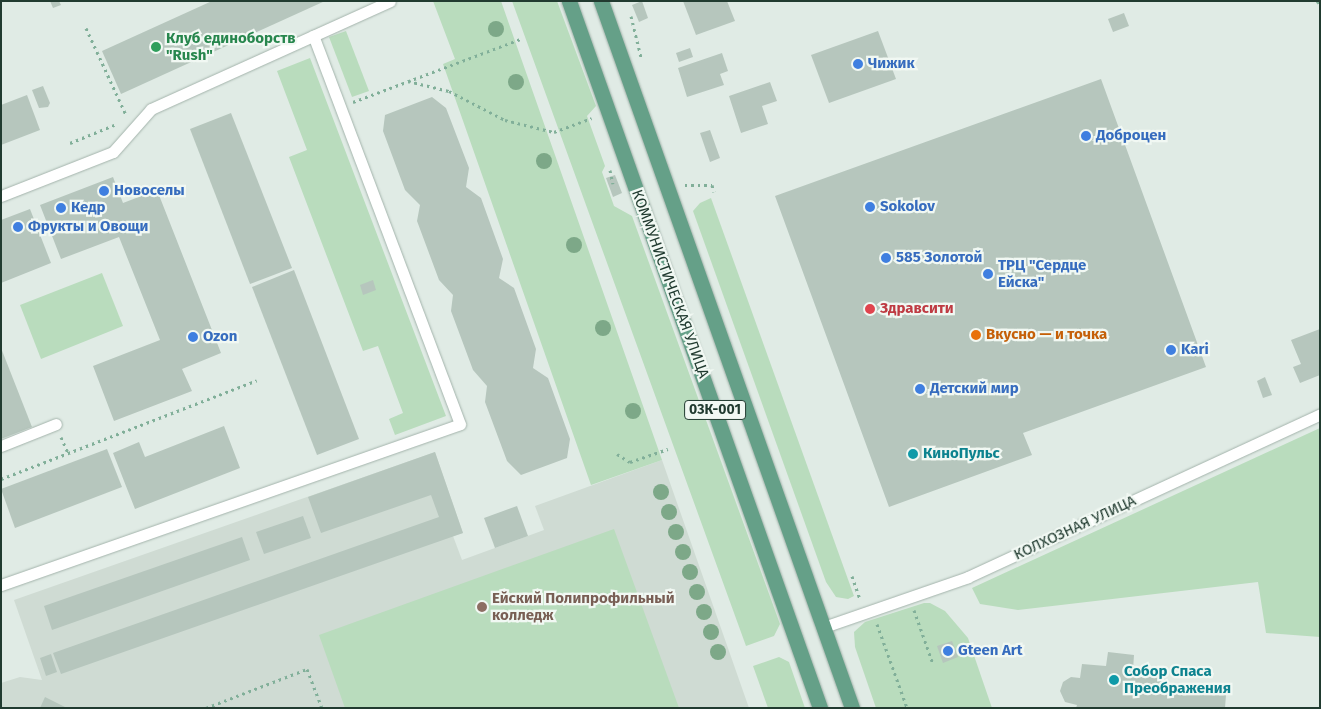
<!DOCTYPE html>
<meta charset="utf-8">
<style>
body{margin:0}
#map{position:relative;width:1321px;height:709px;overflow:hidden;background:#e0ebe5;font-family:"Fira Sans",sans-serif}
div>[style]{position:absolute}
.built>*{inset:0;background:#cfdbd3}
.green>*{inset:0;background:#b9dcbd}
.building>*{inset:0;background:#b6c6bd}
.path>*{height:3px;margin-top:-1.5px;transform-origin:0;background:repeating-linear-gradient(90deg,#81af99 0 2.5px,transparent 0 6.5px)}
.roads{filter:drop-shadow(0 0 1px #a3b3ab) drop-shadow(0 0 1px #a3b3ab)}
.service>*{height:11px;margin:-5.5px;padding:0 5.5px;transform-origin:5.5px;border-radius:5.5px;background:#fff}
.primary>*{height:15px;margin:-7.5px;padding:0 7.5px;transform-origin:7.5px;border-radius:7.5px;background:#65a088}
.trees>*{width:16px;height:16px;margin:-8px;border-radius:50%;background:#7da888}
.dots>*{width:14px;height:14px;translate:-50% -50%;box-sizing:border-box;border:2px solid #f1f8f3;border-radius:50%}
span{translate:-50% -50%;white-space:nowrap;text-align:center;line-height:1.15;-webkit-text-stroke:4.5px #f1f8f3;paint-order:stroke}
.shield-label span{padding:1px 4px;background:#f1f8f3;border:1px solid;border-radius:4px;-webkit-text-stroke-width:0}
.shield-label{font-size:14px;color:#213b30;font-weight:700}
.leisure-label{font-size:15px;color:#27864d;font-weight:700}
.left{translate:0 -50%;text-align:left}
.shop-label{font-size:15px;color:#366cbe;font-weight:700}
.street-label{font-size:15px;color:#213b30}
.health-label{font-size:15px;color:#be3a42;font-weight:700}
.food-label{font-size:15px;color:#c56008;font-weight:700}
.culture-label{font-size:15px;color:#0d838f;font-weight:700}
.education-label{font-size:15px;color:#785e54;font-weight:700}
.frame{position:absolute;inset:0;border:2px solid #213b30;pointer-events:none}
</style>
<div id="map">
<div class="built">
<i style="clip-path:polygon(435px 452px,463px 533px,453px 536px,462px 560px,544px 530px,535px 506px,662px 460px,749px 708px,1px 708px,1px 683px,20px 677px,42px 680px,14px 600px)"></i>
</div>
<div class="green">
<i style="clip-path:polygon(433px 1px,501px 1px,662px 460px,591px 485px,443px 64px,455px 59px)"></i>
<i style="clip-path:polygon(512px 1px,557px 1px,596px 106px,587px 116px,605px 166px,602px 172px,614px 206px,632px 216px,780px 624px,774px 636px,746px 646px)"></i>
<i style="clip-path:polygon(346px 31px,369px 91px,352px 97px,329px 37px)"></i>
<i style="clip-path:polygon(310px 58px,446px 416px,395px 435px,389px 419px,403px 413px,378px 346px,363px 351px,289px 157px,307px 150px,277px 71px)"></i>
<i style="clip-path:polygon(711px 198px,854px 596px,848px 599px,836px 597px,826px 582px,693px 211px,700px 203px)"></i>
<i style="clip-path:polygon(102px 273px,123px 326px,41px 359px,20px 305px)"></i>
<i style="clip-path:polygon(1320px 428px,1320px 637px,1266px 633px,1258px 582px,1018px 610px,980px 604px,972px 588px)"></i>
<i style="clip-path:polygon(614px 529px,679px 708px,345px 708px,319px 635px)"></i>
<i style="clip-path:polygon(924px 603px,930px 603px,945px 611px,968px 638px,992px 708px,876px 708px,855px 647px,854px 632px,865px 622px)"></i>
<i style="clip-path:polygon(779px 657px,789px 662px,805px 708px,768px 708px,753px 666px)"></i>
</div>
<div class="building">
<i style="clip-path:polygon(50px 1px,59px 1px,61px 5px,53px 8px)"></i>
<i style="clip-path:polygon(212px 1px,325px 1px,121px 94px,102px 51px)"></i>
<i style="clip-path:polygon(642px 1px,648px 18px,639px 22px,632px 5px)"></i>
<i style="clip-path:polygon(683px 1px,727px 1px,735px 21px,696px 35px)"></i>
<i style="clip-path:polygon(1124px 13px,1129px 26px,1113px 32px,1108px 19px)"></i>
<i style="clip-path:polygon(878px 31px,896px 79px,829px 103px,811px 55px)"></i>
<i style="clip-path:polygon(690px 48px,693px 57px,679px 62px,676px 53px)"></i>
<i style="clip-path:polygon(722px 53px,728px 71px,720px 74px,724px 85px,687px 97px,678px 68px)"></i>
<i style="clip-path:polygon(1101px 79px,1206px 367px,1023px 433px,1032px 455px,889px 507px,775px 196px)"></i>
<i style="clip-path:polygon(770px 82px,777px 101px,762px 106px,768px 124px,741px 133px,729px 96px)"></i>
<i style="clip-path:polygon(43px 86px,50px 103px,48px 107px,39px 108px,32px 90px)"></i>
<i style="clip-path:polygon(27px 95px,40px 130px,1px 145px,1px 105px)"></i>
<i style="clip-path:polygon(432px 97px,446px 108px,469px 168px,466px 187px,481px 198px,503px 259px,499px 278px,514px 288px,536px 349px,533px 368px,548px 378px,570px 439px,567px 458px,521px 475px,507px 461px,485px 402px,487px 386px,473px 370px,451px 311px,453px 295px,439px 280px,417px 221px,420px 205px,405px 190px,383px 131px,385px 115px)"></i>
<i style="clip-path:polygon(231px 113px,292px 268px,250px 284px,190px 129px)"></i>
<i style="clip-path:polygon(710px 130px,720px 158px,710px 162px,700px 133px)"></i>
<i style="clip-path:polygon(615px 175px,622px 193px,613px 197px,606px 178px)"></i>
<i style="clip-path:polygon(113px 177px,123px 203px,157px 190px,221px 353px,182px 369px,192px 391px,114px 421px,93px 366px,160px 340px,119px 237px,61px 259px,40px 205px)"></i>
<i style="clip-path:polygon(30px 209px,51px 263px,1px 283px,1px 220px)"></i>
<i style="clip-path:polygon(294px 270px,359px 439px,317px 455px,252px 287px)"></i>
<i style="clip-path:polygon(373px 280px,376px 290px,363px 295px,360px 285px)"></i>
<i style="clip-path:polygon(1320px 329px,1320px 375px,1300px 383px,1293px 367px,1301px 364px,1291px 340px)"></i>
<i style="clip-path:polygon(1px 348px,32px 427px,1px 439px)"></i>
<i style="clip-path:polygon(1265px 377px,1272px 395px,1263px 398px,1257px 381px)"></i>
<i style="clip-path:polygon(224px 426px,240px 468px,135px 509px,113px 453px,139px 442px,145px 457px)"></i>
<i style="clip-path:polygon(107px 449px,122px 487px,15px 528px,1px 489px)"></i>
<i style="clip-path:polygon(435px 452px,463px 533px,61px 674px,53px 653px,439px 517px,431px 495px,321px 533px,308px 497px)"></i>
<i style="clip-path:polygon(517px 506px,528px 536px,495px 548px,484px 518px)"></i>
<i style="clip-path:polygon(303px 516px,311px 538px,264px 554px,256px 532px)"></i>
<i style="clip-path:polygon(242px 537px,250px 560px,52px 630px,44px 606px)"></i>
<i style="clip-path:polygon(952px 641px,958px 657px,943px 663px,937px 646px)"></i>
<i style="clip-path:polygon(1108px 652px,1134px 655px,1133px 670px,1163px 673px,1161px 688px,1188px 691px,1189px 686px,1204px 688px,1204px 692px,1226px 695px,1225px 708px,1076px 708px,1077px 705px,1065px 702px,1060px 691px,1063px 682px,1071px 677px,1080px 678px,1082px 664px,1106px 666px)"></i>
<i style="clip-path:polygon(51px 654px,57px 672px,46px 676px,40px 658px)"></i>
<i style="clip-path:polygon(45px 697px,67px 708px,40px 708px)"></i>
</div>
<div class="path">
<i style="left:1317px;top:1px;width:4px;rotate:45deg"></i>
<i style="left:631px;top:16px;width:42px;rotate:76.3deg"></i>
<i style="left:86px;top:28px;width:96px;rotate:65.3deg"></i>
<i style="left:408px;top:81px;width:42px;rotate:13.7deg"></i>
<i style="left:449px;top:91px;width:63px;rotate:27.4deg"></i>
<i style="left:505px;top:120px;width:50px;rotate:13.8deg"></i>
<i style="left:554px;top:132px;width:40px;rotate:-20.2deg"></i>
<i style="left:353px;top:102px;width:179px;rotate:-20.6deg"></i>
<i style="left:70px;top:143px;width:48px;rotate:-22.2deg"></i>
<i style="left:610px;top:170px;width:14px;rotate:78deg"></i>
<i style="left:685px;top:185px;width:27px"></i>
<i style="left:712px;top:185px;width:7px;rotate:74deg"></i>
<i style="left:61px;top:437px;width:17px;rotate:66deg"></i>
<i style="left:617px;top:454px;width:15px;rotate:32deg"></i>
<i style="left:630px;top:462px;width:40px;rotate:-18.9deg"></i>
<i style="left:1px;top:479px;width:274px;rotate:-21.1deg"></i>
<i style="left:852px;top:576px;width:24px;rotate:71deg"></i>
<i style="left:914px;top:610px;width:57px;rotate:70.6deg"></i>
<i style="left:877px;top:624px;width:89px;rotate:70.3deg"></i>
<i style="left:206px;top:708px;width:108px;rotate:-21.1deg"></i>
<i style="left:307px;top:669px;width:42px;rotate:69deg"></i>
</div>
<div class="roads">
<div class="service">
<i style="left:1px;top:196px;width:120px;rotate:-21.4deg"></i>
<i style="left:113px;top:152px;width:57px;rotate:-48.5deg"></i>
<i style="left:151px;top:109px;width:262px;rotate:-24.3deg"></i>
<i style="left:1px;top:446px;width:59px;rotate:-21.8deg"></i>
<i style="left:1px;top:585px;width:486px;rotate:-19.3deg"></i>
<i style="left:460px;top:424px;width:415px;rotate:-110.7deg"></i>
<i style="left:824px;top:627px;width:152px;rotate:-19.1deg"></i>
<i style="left:968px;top:577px;width:388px;rotate:-24.8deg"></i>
</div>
<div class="primary">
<i style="left:569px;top:1px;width:750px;rotate:70.45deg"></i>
<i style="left:601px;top:1px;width:750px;rotate:70.45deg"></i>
</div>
</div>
<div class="trees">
<i style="left:496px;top:29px"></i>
<i style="left:516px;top:82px"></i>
<i style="left:544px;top:161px"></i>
<i style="left:574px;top:245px"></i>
<i style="left:603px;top:328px"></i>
<i style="left:633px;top:411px"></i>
<i style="left:661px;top:492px"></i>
<i style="left:669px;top:512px"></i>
<i style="left:676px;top:532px"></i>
<i style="left:683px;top:552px"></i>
<i style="left:690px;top:572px"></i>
<i style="left:697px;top:592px"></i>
<i style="left:704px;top:612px"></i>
<i style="left:711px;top:632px"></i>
<i style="left:718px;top:652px"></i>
</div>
<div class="dots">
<i style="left:156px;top:47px;background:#2e9e5b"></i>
<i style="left:858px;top:64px;background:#3f7fe0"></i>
<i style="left:1086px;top:136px;background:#3f7fe0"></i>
<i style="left:104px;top:191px;background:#3f7fe0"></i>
<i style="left:870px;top:207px;background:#3f7fe0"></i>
<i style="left:61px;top:208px;background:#3f7fe0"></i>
<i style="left:18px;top:227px;background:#3f7fe0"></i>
<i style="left:886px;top:258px;background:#3f7fe0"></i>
<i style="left:988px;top:274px;background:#3f7fe0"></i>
<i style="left:870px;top:309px;background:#e0444e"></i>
<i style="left:976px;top:335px;background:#e8710a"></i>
<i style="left:193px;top:337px;background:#3f7fe0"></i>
<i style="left:1171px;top:350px;background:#3f7fe0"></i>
<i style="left:920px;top:389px;background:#3f7fe0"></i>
<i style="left:913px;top:454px;background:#0f9aa8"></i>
<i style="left:482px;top:607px;background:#8d6e63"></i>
<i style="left:948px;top:651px;background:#3f7fe0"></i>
<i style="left:1114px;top:680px;background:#0f9aa8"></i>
</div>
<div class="shield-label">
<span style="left:715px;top:410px">03К-001</span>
</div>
<div class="leisure-label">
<span class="left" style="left:166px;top:47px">Клуб единоборств<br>"Rush"</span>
</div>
<div class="shop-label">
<span class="left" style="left:868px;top:64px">Чижик</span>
<span class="left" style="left:1096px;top:136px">Доброцен</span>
<span class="left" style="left:114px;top:191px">Новоселы</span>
<span class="left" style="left:880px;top:207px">Sokolov</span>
<span class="left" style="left:71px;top:208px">Кедр</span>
<span class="left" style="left:28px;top:227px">Фрукты и Овощи</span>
<span class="left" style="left:896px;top:258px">585 Золотой</span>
<span class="left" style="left:998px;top:274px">ТРЦ "Сердце<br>Ейска"</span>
<span class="left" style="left:203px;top:337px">Ozon</span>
<span class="left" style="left:1181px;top:350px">Kari</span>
<span class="left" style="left:930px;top:389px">Детский мир</span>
<span class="left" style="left:958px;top:651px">Gteen Art</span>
</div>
<div class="street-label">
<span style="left:670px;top:284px;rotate:70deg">КОММУНИСТИЧЕСКАЯ УЛИЦА</span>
<span style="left:1075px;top:528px;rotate:-25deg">КОЛХОЗНАЯ УЛИЦА</span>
</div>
<div class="health-label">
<span class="left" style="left:880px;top:309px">Здравсити</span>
</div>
<div class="food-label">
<span class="left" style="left:986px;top:335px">Вкусно — и точка</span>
</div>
<div class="culture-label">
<span class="left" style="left:923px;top:454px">КиноПульс</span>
<span class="left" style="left:1124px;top:680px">Собор Спаса<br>Преображения</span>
</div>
<div class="education-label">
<span class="left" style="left:492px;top:607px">Ейский Полипрофильный<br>колледж</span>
</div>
<div class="frame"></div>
</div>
